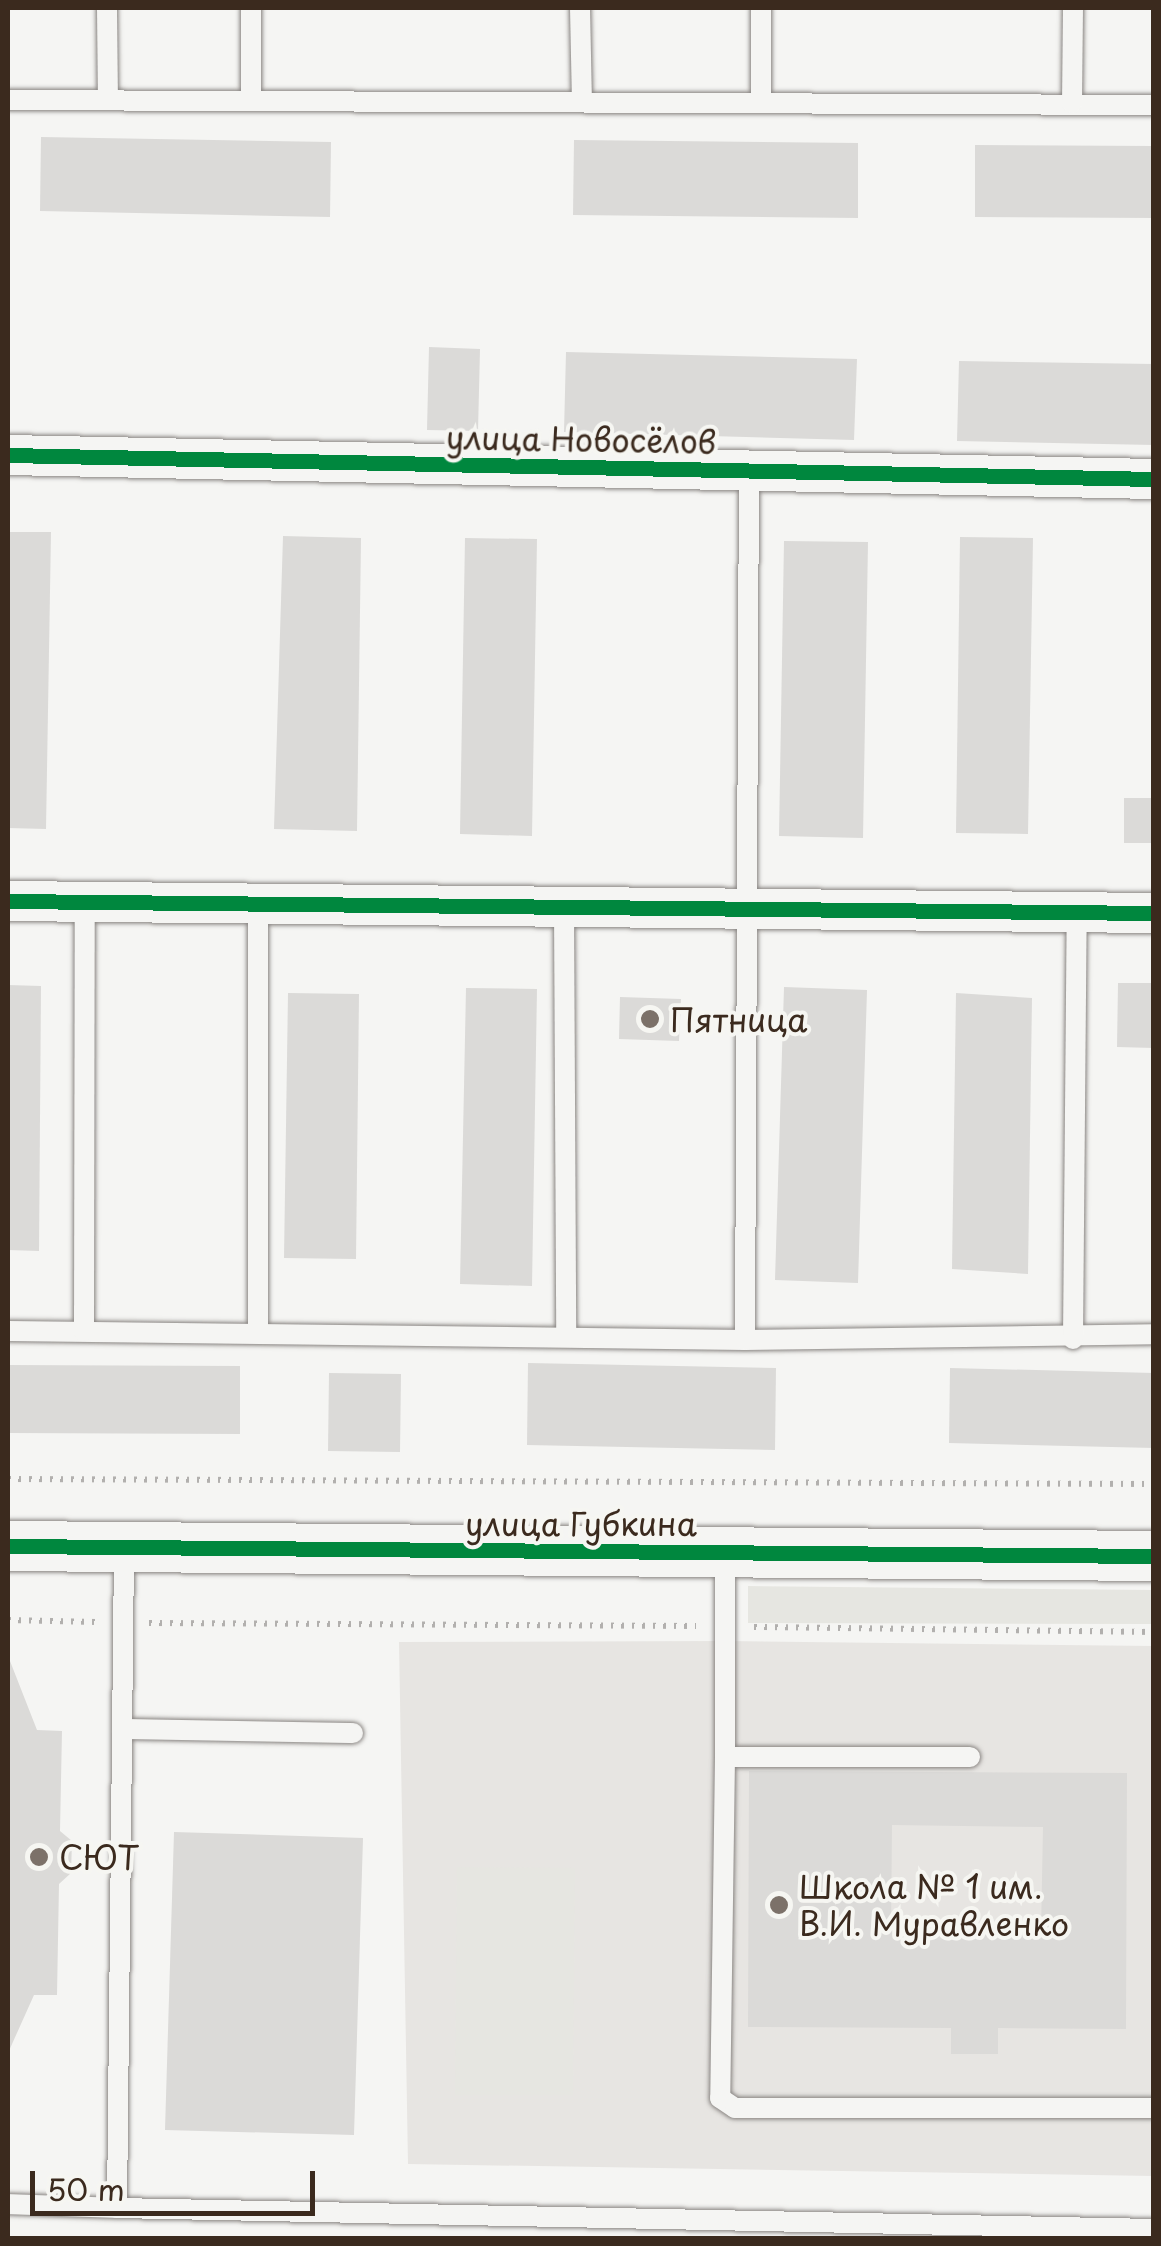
<!DOCTYPE html>
<meta charset="utf-8">
<style>
body{margin:0}
#map{position:relative;width:1161px;height:2246px;overflow:hidden;background:#f5f5f3;font-family:"Playpen Sans",sans-serif}
div>[style]{position:absolute}
.built>*{inset:0;background:#e7e5e2}
.green>*{inset:0;background:#e6e6e1}
.building>*{inset:0;background:#dbdad8}
.path>*{height:6px;margin-top:-3px;transform-origin:0;background:repeating-linear-gradient(90deg,#b2b0ae 0 2.5px,transparent 0 10.5px)}
.roads{filter:drop-shadow(0 0 2px #8a8683) drop-shadow(0 0 2px #8a8683)}
.service>*{height:20px;margin:-10px;padding:0 10px;transform-origin:10px;border-radius:10px;background:#f5f5f3}
.minor>*{height:40px;margin:-20px;padding:0 20px;transform-origin:20px;border-radius:20px;background:#f5f5f3}
.tertiary>*{height:50px;margin:-25px;padding:0 25px;transform-origin:25px;border-radius:25px;background:#f5f5f3}
.cycleway>*{height:15px;margin:-7.5px;padding:0 7.5px;transform-origin:7.5px;border-radius:7.5px;background:#00873e}
.dots>*{width:28px;height:28px;translate:-50% -50%;box-sizing:border-box;border:5px solid #f6f6f2;border-radius:50%}
span{translate:-50% -50%;white-space:nowrap;text-align:center;line-height:1.15;-webkit-text-stroke:8px #f6f6f2;paint-order:stroke}
.street-label{font-size:32px;color:#3b2a1e}
.poi-label{font-size:32px;color:#3b2a1e}
.left{translate:0 -50%;text-align:left}
.frame{position:absolute;inset:0;border:10px solid #3b2a1e;pointer-events:none}
.scale{position:absolute;left:30px;top:2171px;width:285px;height:45px;box-sizing:border-box;border:5px solid #3b2a1e;border-top:0;padding-left:12px;font-size:30px;line-height:35px;white-space:nowrap;color:#3b2a1e;-webkit-text-stroke:8px #f6f6f2;paint-order:stroke}
</style>
<div id="map">
<div class="built">
<i style="clip-path:polygon(725px 1641px,1153px 1646px,1153px 2176px,408px 2164px,399px 1642px)"></i>
</div>
<div class="green">
<i style="clip-path:polygon(748px 1586px,1153px 1590px,1153px 1624px,748px 1623px)"></i>
<i style="clip-path:polygon(457px 1867px,575px 1868px,573px 2095px,455px 2095px)"></i>
</div>
<div class="building">
<i style="clip-path:polygon(41px 137px,331px 142px,330px 217px,40px 211px)"></i>
<i style="clip-path:polygon(574px 140px,858px 143px,858px 218px,573px 215px)"></i>
<i style="clip-path:polygon(975px 145px,1154px 146px,1154px 218px,975px 217px)"></i>
<i style="clip-path:polygon(429px 347px,480px 349px,478px 431px,427px 430px)"></i>
<i style="clip-path:polygon(566px 352px,857px 359px,854px 440px,564px 432px)"></i>
<i style="clip-path:polygon(959px 361px,1154px 364px,1154px 445px,957px 441px)"></i>
<i style="clip-path:polygon(8px 532px,51px 532px,46px 829px,8px 828px)"></i>
<i style="clip-path:polygon(283px 536px,361px 538px,357px 831px,274px 829px)"></i>
<i style="clip-path:polygon(960px 537px,1033px 538px,1028px 834px,956px 833px)"></i>
<i style="clip-path:polygon(465px 538px,537px 539px,532px 836px,460px 834px)"></i>
<i style="clip-path:polygon(784px 541px,868px 542px,863px 838px,779px 836px)"></i>
<i style="clip-path:polygon(1124px 798px,1154px 798px,1154px 843px,1124px 843px)"></i>
<i style="clip-path:polygon(1118px 983px,1154px 983px,1154px 1048px,1117px 1047px)"></i>
<i style="clip-path:polygon(8px 985px,41px 986px,39px 1251px,8px 1250px)"></i>
<i style="clip-path:polygon(784px 987px,867px 990px,858px 1283px,775px 1280px)"></i>
<i style="clip-path:polygon(466px 988px,537px 989px,532px 1286px,460px 1284px)"></i>
<i style="clip-path:polygon(288px 993px,359px 994px,356px 1259px,284px 1258px)"></i>
<i style="clip-path:polygon(956px 993px,1032px 998px,1028px 1274px,952px 1269px)"></i>
<i style="clip-path:polygon(620px 997px,681px 999px,679px 1041px,619px 1039px)"></i>
<i style="clip-path:polygon(528px 1363px,776px 1368px,775px 1450px,527px 1445px)"></i>
<i style="clip-path:polygon(8px 1365px,240px 1366px,240px 1434px,8px 1433px)"></i>
<i style="clip-path:polygon(950px 1368px,1154px 1373px,1154px 1448px,949px 1443px)"></i>
<i style="clip-path:polygon(329px 1373px,401px 1374px,400px 1452px,328px 1451px)"></i>
<i style="clip-path:polygon(10px 1661px,37px 1730px,62px 1731px,60px 1831px,72px 1841px,71px 1873px,59px 1884px,57px 1995px,34px 1995px,8px 2053px)"></i>
<i style="clip-path:polygon(evenodd,749px 1771px,1127px 1773px,1126px 2029px,998px 2028px,998px 2054px,951px 2054px,951px 2028px,748px 2027px,749px 1771px,892px 1825px,1043px 1827px,1041px 1932px,891px 1930px,892px 1825px)"></i>
<i style="clip-path:polygon(174px 1832px,363px 1838px,354px 2135px,165px 2130px)"></i>
</div>
<div class="path">
<i style="left:8px;top:1479px;width:1146px;rotate:0.25deg"></i>
<i style="left:8px;top:1620px;width:88px;rotate:1.3deg"></i>
<i style="left:149px;top:1623px;width:547px;rotate:0.31deg"></i>
<i style="left:754px;top:1627px;width:400px;rotate:0.7deg"></i>
</div>
<div class="roads">
<div class="service">
<i style="left:107px;top:8px;width:90px;rotate:89.4deg"></i>
<i style="left:251px;top:8px;width:90px;rotate:90deg"></i>
<i style="left:580px;top:8px;width:92px;rotate:88.8deg"></i>
<i style="left:8px;top:100px;width:1146px;rotate:0.25deg"></i>
<i style="left:761px;top:100px;width:92px;rotate:-90deg"></i>
<i style="left:1072px;top:103px;width:95px;rotate:-89.4deg"></i>
<i style="left:258px;top:903px;width:427px;rotate:90deg"></i>
<i style="left:564px;top:907px;width:428px;rotate:89.7deg"></i>
<i style="left:8px;top:1331px;width:737px;rotate:0.7deg"></i>
<i style="left:745px;top:1340px;width:409px;rotate:-0.8deg"></i>
<i style="left:84px;top:1331px;width:430px;rotate:-89.9deg"></i>
<i style="left:1073px;top:1339px;width:427px;rotate:-89.5deg"></i>
<i style="left:745px;top:1340px;width:870px;rotate:-89.74deg"></i>
<i style="left:725px;top:1554px;width:203px;rotate:90deg"></i>
<i style="left:122px;top:1729px;width:231px;rotate:1deg"></i>
<i style="left:970px;top:1757px;width:245px;rotate:180deg"></i>
<i style="left:725px;top:1757px;width:341px;rotate:90.8deg"></i>
<i style="left:720px;top:2098px;width:18px;rotate:34deg"></i>
<i style="left:735px;top:2108px;width:419px"></i>
<i style="left:8px;top:2204px;width:109px;rotate:2.1deg"></i>
<i style="left:117px;top:2208px;width:659px;rotate:-89.39deg"></i>
<i style="left:117px;top:2208px;width:1037px;rotate:1.16deg"></i>
</div>
<div class="minor">
<i style="left:8px;top:455px;width:1146px;rotate:1.2deg"></i>
<i style="left:8px;top:901px;width:1146px;rotate:0.6deg"></i>
</div>
<div class="tertiary">
<i style="left:8px;top:1546px;width:1146px;rotate:0.5deg"></i>
</div>
</div>
<div class="cycleway">
<i style="left:8px;top:455px;width:1146px;rotate:1.2deg"></i>
<i style="left:8px;top:901px;width:1146px;rotate:0.6deg"></i>
<i style="left:8px;top:1546px;width:1146px;rotate:0.5deg"></i>
</div>
<div class="dots">
<i style="left:650px;top:1019px;background:#7c7169"></i>
<i style="left:39px;top:1857px;background:#7c7169"></i>
<i style="left:779px;top:1905px;background:#7c7169"></i>
</div>
<div class="street-label">
<span style="left:581px;top:439px;rotate:1deg">улица Новосёлов</span>
<span style="left:581px;top:1523px">улица Губкина</span>
</div>
<div class="poi-label">
<span class="left" style="left:670px;top:1019px">Пятница</span>
<span class="left" style="left:59px;top:1857px">СЮТ</span>
<span class="left" style="left:799px;top:1905px">Школа № 1 им.<br>В.И. Муравленко</span>
</div>
<div class="frame"></div>
<div class="scale">50 m</div>
</div>
